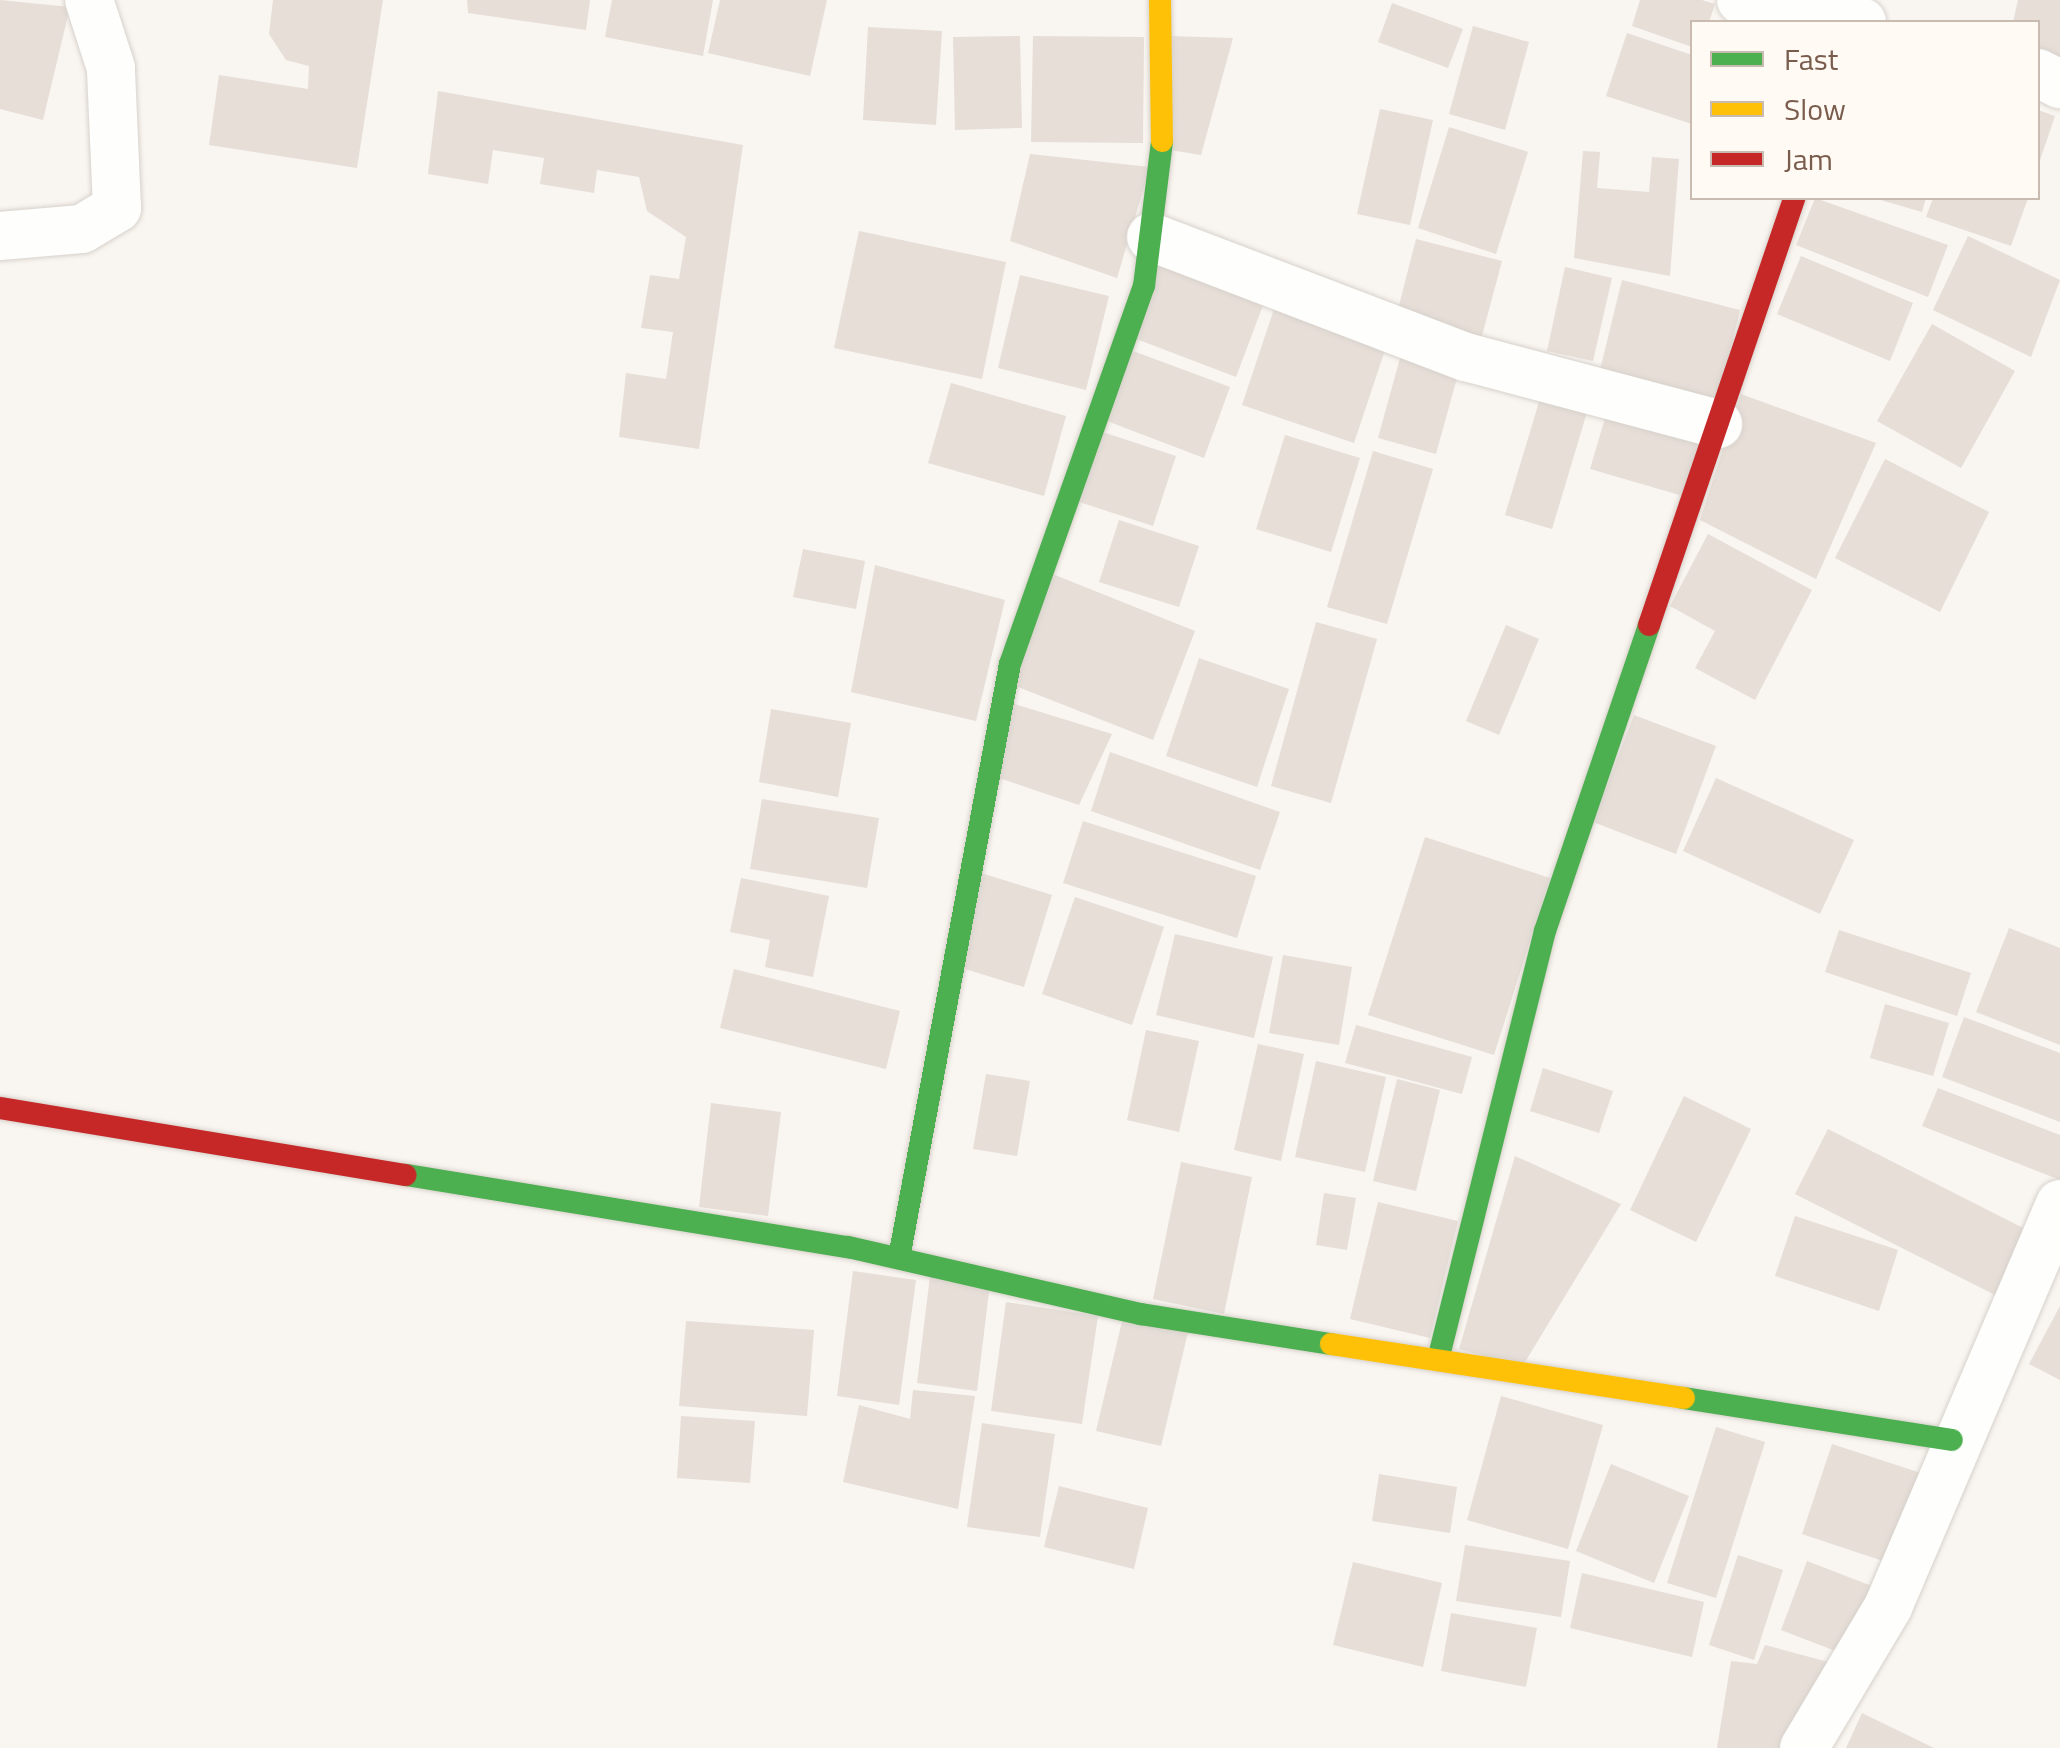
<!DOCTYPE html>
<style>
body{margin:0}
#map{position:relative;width:2060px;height:1748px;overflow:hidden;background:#f9f5f0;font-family:"Titillium Web",sans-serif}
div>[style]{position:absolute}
.building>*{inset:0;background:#e6ded7}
.roads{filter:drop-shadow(0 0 2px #d7d1cb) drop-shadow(0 0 2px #d7d1cb)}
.street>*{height:48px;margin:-24px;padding:0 24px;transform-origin:24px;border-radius:24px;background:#fefefd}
.fast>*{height:22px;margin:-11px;padding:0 11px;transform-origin:11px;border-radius:11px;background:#4caf50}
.slow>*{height:22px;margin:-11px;padding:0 11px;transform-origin:11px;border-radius:11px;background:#ffc107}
.jam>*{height:22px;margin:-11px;padding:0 11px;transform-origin:11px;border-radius:11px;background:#c62828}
span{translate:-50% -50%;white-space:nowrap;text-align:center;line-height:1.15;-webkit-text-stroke:10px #fffaf3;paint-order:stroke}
.legend{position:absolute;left:1690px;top:20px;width:350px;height:180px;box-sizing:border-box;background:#fffaf3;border:2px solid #cabbb1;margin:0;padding:12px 18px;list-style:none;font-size:30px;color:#7a5c4d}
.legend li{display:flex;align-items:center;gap:20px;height:50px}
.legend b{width:50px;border:2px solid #cabbb1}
</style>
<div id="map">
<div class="building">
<i style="clip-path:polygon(0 0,70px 7px,43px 120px,0 109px)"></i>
<i style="clip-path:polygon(273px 0,383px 0,357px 168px,209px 145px,219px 75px,308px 89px,309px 66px,286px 60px,269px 34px)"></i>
<i style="clip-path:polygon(467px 0,590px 0,586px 30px,468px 13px)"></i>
<i style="clip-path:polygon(612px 0,713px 0,703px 56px,605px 37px)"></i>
<i style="clip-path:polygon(720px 0,827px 0,810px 76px,708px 53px)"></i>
<i style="clip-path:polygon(1640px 0,1702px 0,1715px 4px,1709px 22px,1692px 22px,1692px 47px,1632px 26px)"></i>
<i style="clip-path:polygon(2018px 0,2060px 0,2060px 77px,2038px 72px,2038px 22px,2013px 22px)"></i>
<i style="clip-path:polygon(1392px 3px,1463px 29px,1448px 68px,1378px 42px)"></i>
<i style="clip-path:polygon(1473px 26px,1529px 42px,1505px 130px,1449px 114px)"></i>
<i style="clip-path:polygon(868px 27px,942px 31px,936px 125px,863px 120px)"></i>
<i style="clip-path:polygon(1627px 33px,1692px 55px,1692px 124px,1606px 96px)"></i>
<i style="clip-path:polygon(1020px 36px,1022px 128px,955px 130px,953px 37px)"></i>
<i style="clip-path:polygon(1033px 36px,1144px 37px,1143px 143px,1031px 142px)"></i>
<i style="clip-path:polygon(1168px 36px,1233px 38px,1201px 155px,1170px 150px)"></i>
<i style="clip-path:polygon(438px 91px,743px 145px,699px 449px,619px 437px,626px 373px,666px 379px,673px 332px,641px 328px,650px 275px,679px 279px,686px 237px,647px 211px,639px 177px,597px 170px,594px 193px,540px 184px,544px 158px,493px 150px,488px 184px,428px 174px)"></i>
<i style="clip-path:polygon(1380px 109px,1433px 120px,1410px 225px,1357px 214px)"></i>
<i style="clip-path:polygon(2038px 110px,2055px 116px,2038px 166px)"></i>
<i style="clip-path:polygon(1449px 127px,1528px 152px,1496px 254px,1418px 228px)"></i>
<i style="clip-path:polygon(1583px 151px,1600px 152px,1597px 188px,1649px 192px,1652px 157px,1679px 159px,1670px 276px,1574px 258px)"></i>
<i style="clip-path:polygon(1030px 154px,1150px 167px,1117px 278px,1010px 241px)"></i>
<i style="clip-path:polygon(1815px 198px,1948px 245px,1928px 297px,1796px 245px)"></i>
<i style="clip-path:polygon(1874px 198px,1926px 198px,1922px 212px)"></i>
<i style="clip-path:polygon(1933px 198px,2028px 198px,2011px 246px,1926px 217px)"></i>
<i style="clip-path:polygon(859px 231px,1006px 262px,982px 379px,834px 348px)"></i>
<i style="clip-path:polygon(1968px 236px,2060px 280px,2031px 357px,1933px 310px)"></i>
<i style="clip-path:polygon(1416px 239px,1502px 261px,1479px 347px,1394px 325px)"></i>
<i style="clip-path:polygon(1801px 256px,1913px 303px,1890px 361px,1777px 314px)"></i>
<i style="clip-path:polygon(1155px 259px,1265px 300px,1236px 377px,1126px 335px)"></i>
<i style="clip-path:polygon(1565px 267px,1612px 278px,1593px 361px,1547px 351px)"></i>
<i style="clip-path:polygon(1020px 275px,1109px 296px,1086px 390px,998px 368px)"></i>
<i style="clip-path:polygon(1622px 280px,1740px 310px,1716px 408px,1598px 378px)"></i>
<i style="clip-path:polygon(1274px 309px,1386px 347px,1354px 443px,1242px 405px)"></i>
<i style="clip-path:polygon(1932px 324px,2015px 371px,1961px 468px,1877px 421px)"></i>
<i style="clip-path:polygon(1125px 348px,1230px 387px,1204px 458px,1099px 418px)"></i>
<i style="clip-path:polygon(1402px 351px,1460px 367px,1436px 454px,1378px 438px)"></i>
<i style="clip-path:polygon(951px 383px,1066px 416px,1044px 496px,928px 463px)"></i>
<i style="clip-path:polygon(1544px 385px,1591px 399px,1552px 529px,1505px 515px)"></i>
<i style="clip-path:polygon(1741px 394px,1876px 443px,1816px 579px,1700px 520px)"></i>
<i style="clip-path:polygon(1610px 401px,1703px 428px,1683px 496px,1590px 469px)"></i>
<i style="clip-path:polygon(1093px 429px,1176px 456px,1153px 526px,1070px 499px)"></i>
<i style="clip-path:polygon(1285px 435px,1360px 458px,1331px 552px,1256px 529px)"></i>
<i style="clip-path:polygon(1373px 451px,1433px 469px,1387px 624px,1327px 607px)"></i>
<i style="clip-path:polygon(1885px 459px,1989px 512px,1940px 612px,1835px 558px)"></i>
<i style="clip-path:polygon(1119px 520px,1199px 546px,1179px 607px,1099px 582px)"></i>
<i style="clip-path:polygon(1708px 534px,1812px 590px,1755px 700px,1695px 668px,1715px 631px,1670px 606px)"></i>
<i style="clip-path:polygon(803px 549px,865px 561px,856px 609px,793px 597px)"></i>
<i style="clip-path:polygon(875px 565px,1005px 600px,976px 721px,851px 692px)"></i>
<i style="clip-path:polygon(1050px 573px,1195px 631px,1153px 740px,1008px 683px)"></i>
<i style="clip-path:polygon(1316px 622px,1377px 639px,1331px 803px,1271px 786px)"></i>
<i style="clip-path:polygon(1506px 625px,1539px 639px,1499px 735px,1466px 721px)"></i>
<i style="clip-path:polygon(1199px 658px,1289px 689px,1257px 787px,1166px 756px)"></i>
<i style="clip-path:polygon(1014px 704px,1112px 734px,1079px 805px,996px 777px)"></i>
<i style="clip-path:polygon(771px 709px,851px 723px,838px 797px,759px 782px)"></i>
<i style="clip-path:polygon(1634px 715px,1716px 746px,1676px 854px,1593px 822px)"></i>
<i style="clip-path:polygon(1110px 752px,1280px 812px,1260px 870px,1091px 811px)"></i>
<i style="clip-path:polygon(1716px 778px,1854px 840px,1820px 914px,1683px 851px)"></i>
<i style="clip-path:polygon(762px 799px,879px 818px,867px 888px,750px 869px)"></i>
<i style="clip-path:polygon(1083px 821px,1256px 876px,1237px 938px,1063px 883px)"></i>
<i style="clip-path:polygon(1425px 837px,1550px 878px,1494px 1055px,1368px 1015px)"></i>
<i style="clip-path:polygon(981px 873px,1052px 895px,1024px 987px,952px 965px)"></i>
<i style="clip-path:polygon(741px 878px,829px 896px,813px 977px,765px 967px,770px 940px,730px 932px)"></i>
<i style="clip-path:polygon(1075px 897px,1164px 927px,1132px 1025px,1042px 994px)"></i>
<i style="clip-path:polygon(2009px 928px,2060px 948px,2060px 1045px,1976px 1012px)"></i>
<i style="clip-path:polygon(1839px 930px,1971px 973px,1957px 1016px,1825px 972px)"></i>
<i style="clip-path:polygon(1175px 934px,1273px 957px,1254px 1038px,1156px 1015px)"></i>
<i style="clip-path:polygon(1283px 955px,1352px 967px,1339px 1045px,1269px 1033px)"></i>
<i style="clip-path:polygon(734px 969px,900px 1011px,886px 1069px,720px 1028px)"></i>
<i style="clip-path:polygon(1885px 1004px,1949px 1023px,1933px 1076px,1870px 1058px)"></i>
<i style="clip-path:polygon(1964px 1017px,2060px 1053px,2060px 1122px,1942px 1077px)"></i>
<i style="clip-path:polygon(1356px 1025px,1472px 1057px,1462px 1094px,1345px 1063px)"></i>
<i style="clip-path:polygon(1146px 1030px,1199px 1041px,1179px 1132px,1127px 1120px)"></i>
<i style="clip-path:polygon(1258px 1044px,1304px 1054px,1281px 1161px,1234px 1150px)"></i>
<i style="clip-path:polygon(1316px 1061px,1386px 1077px,1365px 1172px,1295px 1157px)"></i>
<i style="clip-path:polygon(1543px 1068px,1613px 1091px,1599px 1133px,1530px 1111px)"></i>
<i style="clip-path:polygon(986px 1074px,1030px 1081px,1017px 1156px,973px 1149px)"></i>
<i style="clip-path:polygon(1397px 1079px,1440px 1090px,1416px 1191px,1373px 1181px)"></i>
<i style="clip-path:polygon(1938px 1088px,2060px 1135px,2060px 1180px,1922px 1126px)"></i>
<i style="clip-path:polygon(1684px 1096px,1751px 1129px,1696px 1242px,1630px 1210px)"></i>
<i style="clip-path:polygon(711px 1103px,781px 1112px,768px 1216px,699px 1207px)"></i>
<i style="clip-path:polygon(1828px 1129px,2031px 1232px,1999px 1297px,1795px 1194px)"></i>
<i style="clip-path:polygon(1515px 1156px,1621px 1204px,1522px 1367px,1459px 1349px)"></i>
<i style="clip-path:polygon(1181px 1162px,1252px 1177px,1224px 1314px,1153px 1299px)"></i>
<i style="clip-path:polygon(1324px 1193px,1356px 1198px,1347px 1250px,1316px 1245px)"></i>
<i style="clip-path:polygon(1378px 1202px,1458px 1221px,1430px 1338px,1350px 1319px)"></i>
<i style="clip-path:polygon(1795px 1216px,1898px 1250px,1879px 1311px,1775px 1276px)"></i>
<i style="clip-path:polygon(853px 1271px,916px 1280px,899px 1405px,837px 1396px)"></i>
<i style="clip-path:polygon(930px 1276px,990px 1283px,977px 1391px,917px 1383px)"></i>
<i style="clip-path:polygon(1006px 1302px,1098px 1316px,1082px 1424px,991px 1411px)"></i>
<i style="clip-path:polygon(2060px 1306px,2060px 1380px,2029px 1364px)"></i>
<i style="clip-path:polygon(1124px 1313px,1189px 1328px,1161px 1446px,1096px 1431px)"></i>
<i style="clip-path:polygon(686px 1321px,814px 1330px,807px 1416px,679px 1406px)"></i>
<i style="clip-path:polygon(913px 1390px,975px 1396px,958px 1509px,843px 1482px,859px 1405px,910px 1419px)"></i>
<i style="clip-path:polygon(1501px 1396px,1603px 1425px,1568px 1549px,1467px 1520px)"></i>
<i style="clip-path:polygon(681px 1416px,755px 1421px,750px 1483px,677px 1478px)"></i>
<i style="clip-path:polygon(982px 1423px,1055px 1434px,1040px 1537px,967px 1527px)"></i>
<i style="clip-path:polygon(1716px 1427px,1765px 1442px,1716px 1598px,1667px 1583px)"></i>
<i style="clip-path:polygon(1832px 1444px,1927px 1475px,1898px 1566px,1802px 1534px)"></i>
<i style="clip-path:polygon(1611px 1464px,1689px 1496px,1654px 1583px,1576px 1551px)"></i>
<i style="clip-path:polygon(1379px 1474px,1457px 1487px,1450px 1533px,1372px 1521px)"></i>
<i style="clip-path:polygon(1059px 1486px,1148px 1508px,1134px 1569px,1044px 1547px)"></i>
<i style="clip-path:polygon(1465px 1545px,1570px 1561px,1561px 1617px,1456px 1601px)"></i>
<i style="clip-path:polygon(1738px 1555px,1783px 1570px,1754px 1660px,1709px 1645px)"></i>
<i style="clip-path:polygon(1807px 1561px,1877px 1588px,1851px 1657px,1781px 1630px)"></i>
<i style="clip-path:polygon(1353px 1562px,1442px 1583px,1423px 1667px,1333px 1645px)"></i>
<i style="clip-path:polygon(1582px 1573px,1704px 1602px,1692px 1657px,1570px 1628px)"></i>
<i style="clip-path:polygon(1451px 1613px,1537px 1628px,1526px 1687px,1441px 1671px)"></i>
<i style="clip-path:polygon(1765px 1645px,1832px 1663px,1802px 1748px,1717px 1748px,1731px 1661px,1757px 1664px)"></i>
<i style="clip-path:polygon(1862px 1713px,1934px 1748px,1846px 1748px)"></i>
</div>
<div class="roads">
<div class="street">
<i style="left:1741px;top:0;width:123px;rotate:10.3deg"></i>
<i style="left:2038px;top:73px;width:25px;rotate:27deg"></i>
<i style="left:0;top:236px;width:82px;rotate:-4.9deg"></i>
<i style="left:82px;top:229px;width:41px;rotate:-31deg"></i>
<i style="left:117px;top:208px;width:140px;rotate:-92.5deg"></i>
<i style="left:111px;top:68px;width:71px;rotate:-107.9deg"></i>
<i style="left:1151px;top:237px;width:337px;rotate:20.9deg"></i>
<i style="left:1466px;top:357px;width:261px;rotate:14.9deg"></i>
<i style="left:1804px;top:1748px;width:164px;rotate:-59.2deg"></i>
<i style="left:1888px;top:1607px;width:438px;rotate:-66.9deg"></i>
</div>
<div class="fast">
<i style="left:406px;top:1175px;width:448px;rotate:9.3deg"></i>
<i style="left:848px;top:1247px;width:301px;rotate:12.9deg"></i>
<i style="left:1141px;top:1314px;width:192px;rotate:9deg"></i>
<i style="left:899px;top:1258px;width:604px;rotate:-79.42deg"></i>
<i style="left:1010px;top:664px;width:401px;rotate:-70.5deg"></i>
<i style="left:1144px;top:286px;width:146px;rotate:-82.9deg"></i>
<i style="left:1438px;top:1360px;width:442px;rotate:-76deg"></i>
<i style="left:1545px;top:931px;width:323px;rotate:-71.2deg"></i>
<i style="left:1684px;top:1398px;width:271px;rotate:8.9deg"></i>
</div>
<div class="slow">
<i style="left:1160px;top:0;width:141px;rotate:89.2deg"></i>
<i style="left:1331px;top:1344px;width:357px;rotate:8.7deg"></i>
</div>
<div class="jam">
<i style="left:1649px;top:625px;width:451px;rotate:-71.2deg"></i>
<i style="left:0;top:1108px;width:411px;rotate:9.4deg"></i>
</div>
</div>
<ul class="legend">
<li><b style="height:12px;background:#4caf50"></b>Fast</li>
<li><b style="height:12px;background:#ffc107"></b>Slow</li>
<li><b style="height:12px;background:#c62828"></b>Jam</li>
</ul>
</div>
